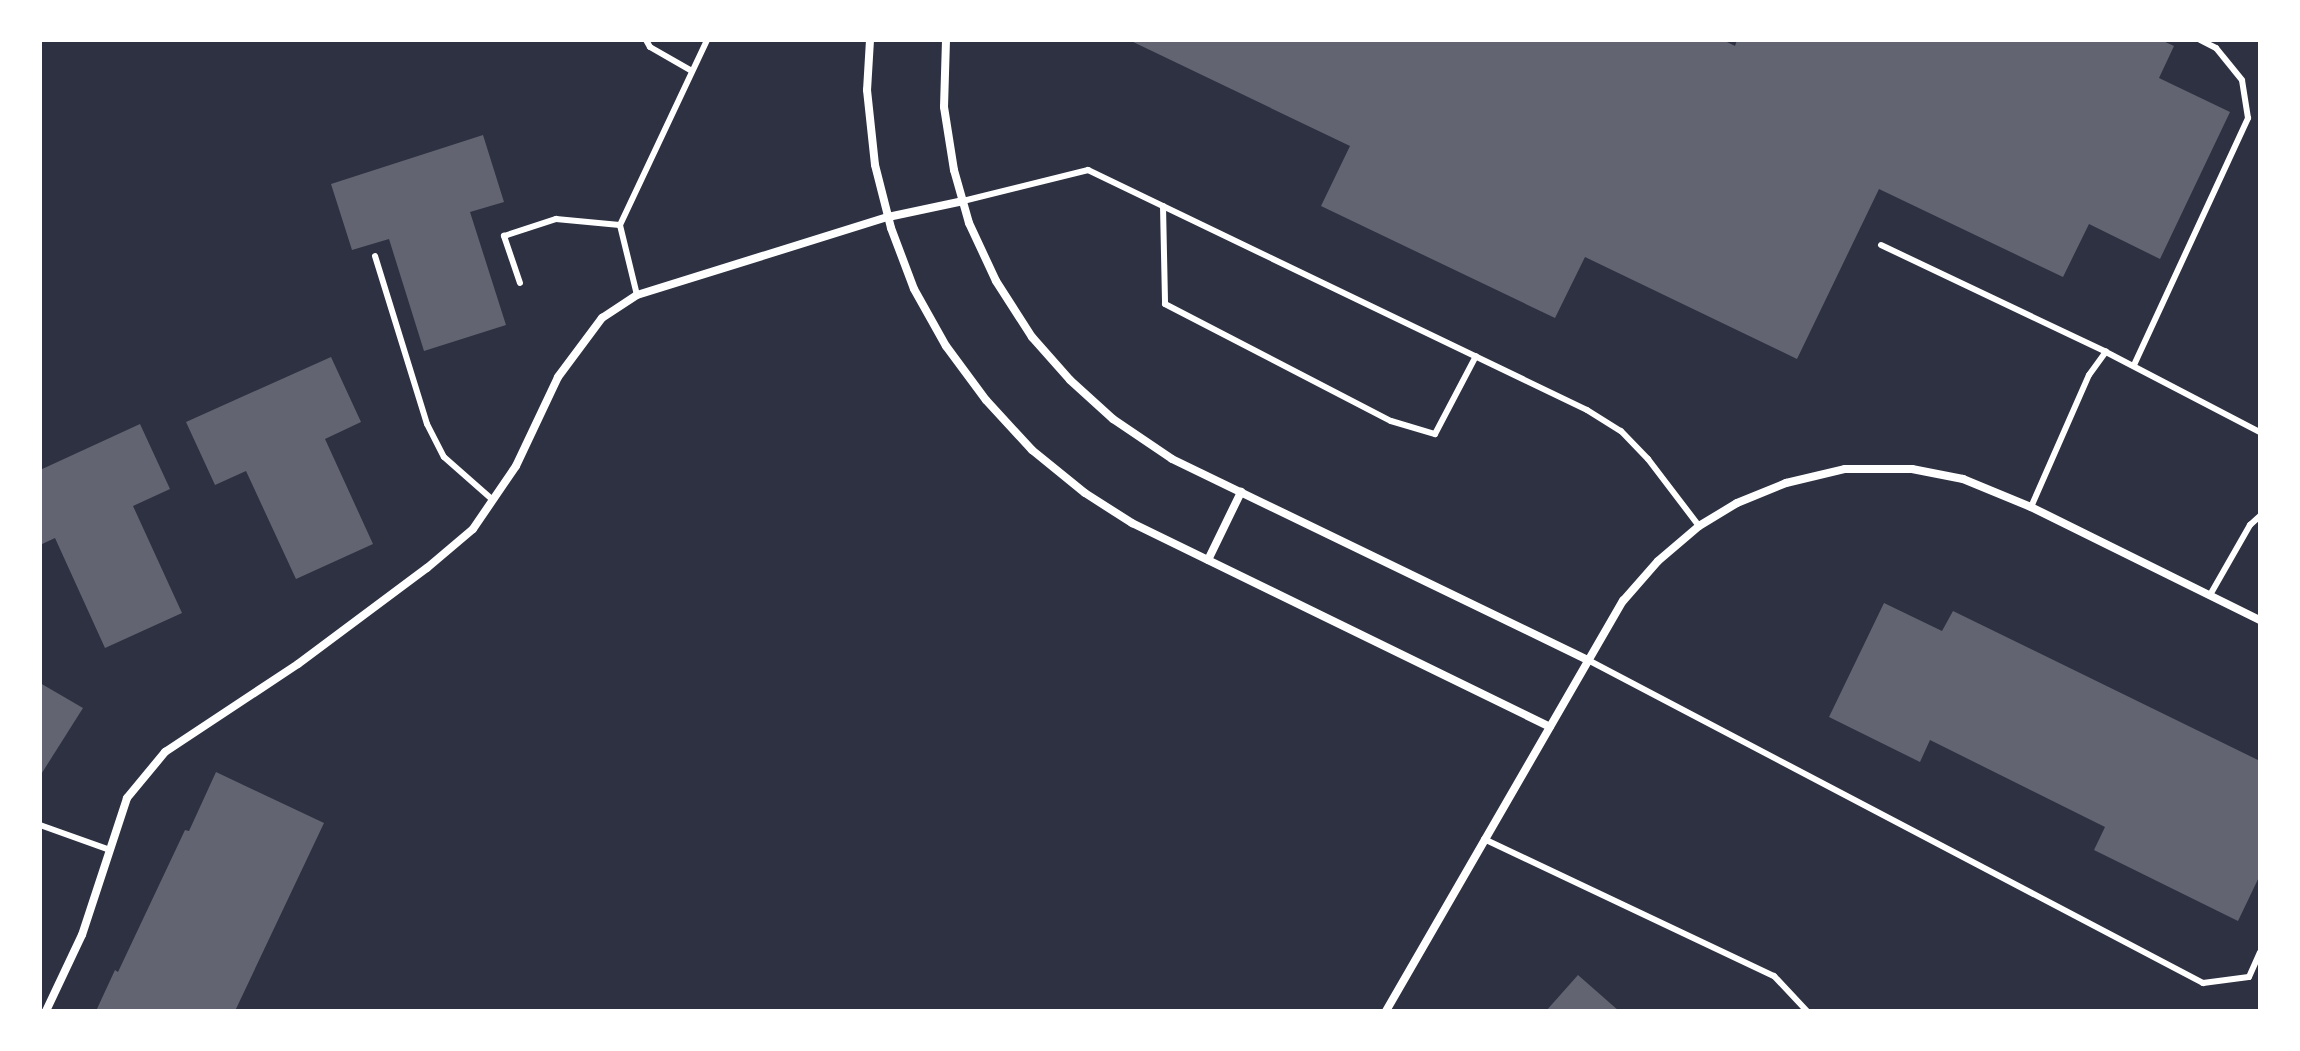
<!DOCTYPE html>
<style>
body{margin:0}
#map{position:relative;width:2300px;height:1051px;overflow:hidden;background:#2d3142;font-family:"Crimson Pro",serif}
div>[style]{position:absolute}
.building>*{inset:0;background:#626471}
.service>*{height:6px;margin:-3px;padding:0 3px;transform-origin:3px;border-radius:3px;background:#fff}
.minor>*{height:8px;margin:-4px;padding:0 4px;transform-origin:4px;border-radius:4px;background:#fff}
span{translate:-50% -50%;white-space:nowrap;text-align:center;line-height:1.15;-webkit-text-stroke:6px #fff;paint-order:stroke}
.frame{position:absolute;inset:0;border:42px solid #fff;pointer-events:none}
</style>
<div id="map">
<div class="building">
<i style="clip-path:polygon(1129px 40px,1723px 40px,1735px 46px,1737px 40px,2161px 40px,2174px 46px,2159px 78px,2230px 112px,2160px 259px,2089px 224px,2063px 277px,1879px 189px,1797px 359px,1585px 257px,1555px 318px,1321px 206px,1350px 146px)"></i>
<i style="clip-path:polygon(483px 135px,504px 202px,470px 212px,506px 325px,424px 351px,389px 239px,352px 250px,331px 184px)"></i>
<i style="clip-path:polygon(331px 357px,361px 422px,325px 439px,373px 544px,296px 579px,246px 471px,215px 485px,186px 422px)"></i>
<i style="clip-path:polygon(140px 424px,170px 489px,133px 506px,182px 613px,105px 648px,55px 538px,40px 545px,40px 470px)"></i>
<i style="clip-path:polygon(1884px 603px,1942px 631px,1953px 611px,2260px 761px,2260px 875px,2238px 921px,2094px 850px,2105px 827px,1930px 740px,1920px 762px,1829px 717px)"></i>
<i style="clip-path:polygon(40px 683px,83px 708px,40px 776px)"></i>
<i style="clip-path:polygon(216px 772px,324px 823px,235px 1011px,96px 1011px,115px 970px,118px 972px,185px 830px,189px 831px)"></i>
<i style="clip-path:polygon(1578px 975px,1619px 1011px,1546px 1011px)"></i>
</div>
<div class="service">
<i style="left:646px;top:40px;width:8px;rotate:60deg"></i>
<i style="left:650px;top:47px;width:48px;rotate:29.7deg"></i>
<i style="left:963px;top:201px;width:129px;rotate:-13.9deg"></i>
<i style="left:1088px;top:170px;width:554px;rotate:25.69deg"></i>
<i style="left:1587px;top:410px;width:40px;rotate:32deg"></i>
<i style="left:1621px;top:431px;width:39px;rotate:46deg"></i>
<i style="left:1648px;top:459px;width:84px;rotate:52.7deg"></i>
<i style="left:1163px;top:206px;width:98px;rotate:88.8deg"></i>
<i style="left:1165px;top:304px;width:254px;rotate:27.4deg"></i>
<i style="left:1391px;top:421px;width:46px;rotate:16.5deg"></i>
<i style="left:1435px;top:434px;width:88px;rotate:-62.3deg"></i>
<i style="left:1881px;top:245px;width:249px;rotate:25.4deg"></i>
<i style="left:375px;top:256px;width:176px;rotate:72.8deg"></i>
<i style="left:427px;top:424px;width:37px;rotate:63deg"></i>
<i style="left:444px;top:457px;width:65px;rotate:41.3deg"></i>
<i style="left:520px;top:283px;width:50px;rotate:-108.8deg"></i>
<i style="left:504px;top:236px;width:55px;rotate:-18.1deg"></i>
<i style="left:556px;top:219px;width:64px;rotate:5.4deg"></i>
<i style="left:637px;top:295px;width:72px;rotate:-103.7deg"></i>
<i style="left:620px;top:225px;width:204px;rotate:-64.8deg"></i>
<i style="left:2134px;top:365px;width:272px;rotate:-65.2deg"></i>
<i style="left:2248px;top:118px;width:38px;rotate:-99deg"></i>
<i style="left:2242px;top:80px;width:41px;rotate:-129.1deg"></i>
<i style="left:2216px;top:48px;width:18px;rotate:-153deg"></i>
<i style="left:2031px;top:507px;width:144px;rotate:-66.3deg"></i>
<i style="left:2089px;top:375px;width:29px;rotate:-54deg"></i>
<i style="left:2106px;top:352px;width:174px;rotate:27.5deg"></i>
<i style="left:2210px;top:595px;width:81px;rotate:-60.3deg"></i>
<i style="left:2250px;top:525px;width:13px;rotate:-42deg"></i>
<i style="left:1588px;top:660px;width:695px;rotate:27.71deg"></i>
<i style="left:2203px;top:983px;width:46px;rotate:-7.4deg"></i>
<i style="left:2249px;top:977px;width:27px;rotate:-66deg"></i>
<i style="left:40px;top:825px;width:74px;rotate:19.7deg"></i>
<i style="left:1484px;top:839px;width:321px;rotate:25.3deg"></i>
<i style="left:1774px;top:976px;width:48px;rotate:46.7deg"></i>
</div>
<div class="minor">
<i style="left:870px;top:40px;width:50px;rotate:93.4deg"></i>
<i style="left:867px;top:90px;width:75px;rotate:83.9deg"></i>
<i style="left:875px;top:165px;width:65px;rotate:75.7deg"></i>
<i style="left:891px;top:228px;width:65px;rotate:69.3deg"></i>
<i style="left:914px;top:289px;width:65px;rotate:60.7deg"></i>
<i style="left:946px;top:346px;width:67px;rotate:53.5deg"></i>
<i style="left:986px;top:400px;width:68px;rotate:47.4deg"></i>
<i style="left:1032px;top:450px;width:68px;rotate:39.1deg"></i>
<i style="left:1085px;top:493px;width:56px;rotate:32.6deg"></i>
<i style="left:1132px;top:523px;width:465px;rotate:26deg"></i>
<i style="left:946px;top:40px;width:67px;rotate:91.7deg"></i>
<i style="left:944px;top:107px;width:64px;rotate:81deg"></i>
<i style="left:954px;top:170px;width:55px;rotate:74.2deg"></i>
<i style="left:969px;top:223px;width:64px;rotate:65deg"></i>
<i style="left:996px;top:281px;width:67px;rotate:57.3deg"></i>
<i style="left:1032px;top:337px;width:57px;rotate:48.5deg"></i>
<i style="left:1070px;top:380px;width:58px;rotate:42.2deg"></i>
<i style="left:1113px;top:419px;width:71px;rotate:34.1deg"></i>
<i style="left:1172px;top:459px;width:462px;rotate:25.8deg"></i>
<i style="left:1208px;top:560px;width:76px;rotate:-64.1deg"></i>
<i style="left:46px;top:1011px;width:84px;rotate:-64.7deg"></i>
<i style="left:82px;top:935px;width:144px;rotate:-71.8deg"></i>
<i style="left:127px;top:798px;width:60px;rotate:-50.4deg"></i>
<i style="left:165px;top:752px;width:159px;rotate:-33.5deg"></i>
<i style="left:298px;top:664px;width:161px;rotate:-36.7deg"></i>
<i style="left:427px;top:568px;width:60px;rotate:-40.3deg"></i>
<i style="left:473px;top:529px;width:76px;rotate:-55.7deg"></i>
<i style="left:516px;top:466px;width:98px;rotate:-64.7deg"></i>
<i style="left:558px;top:377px;width:74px;rotate:-53.3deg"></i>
<i style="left:602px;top:318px;width:42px;rotate:-33.3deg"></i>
<i style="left:637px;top:295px;width:263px;rotate:-17.3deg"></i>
<i style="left:888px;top:217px;width:77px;rotate:-12deg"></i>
<i style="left:1386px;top:1011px;width:474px;rotate:-60deg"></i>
<i style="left:1623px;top:601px;width:53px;rotate:-48.8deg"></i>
<i style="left:1658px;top:561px;width:54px;rotate:-40.5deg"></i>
<i style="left:1699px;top:526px;width:44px;rotate:-31.2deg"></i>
<i style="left:1737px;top:503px;width:53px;rotate:-22.2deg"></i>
<i style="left:1786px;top:483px;width:61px;rotate:-13.3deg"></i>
<i style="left:1845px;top:469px;width:67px"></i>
<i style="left:1912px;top:469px;width:52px;rotate:11.1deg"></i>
<i style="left:1963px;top:479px;width:74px;rotate:22.4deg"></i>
<i style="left:2031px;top:507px;width:255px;rotate:26.3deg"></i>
</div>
<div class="frame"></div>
</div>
